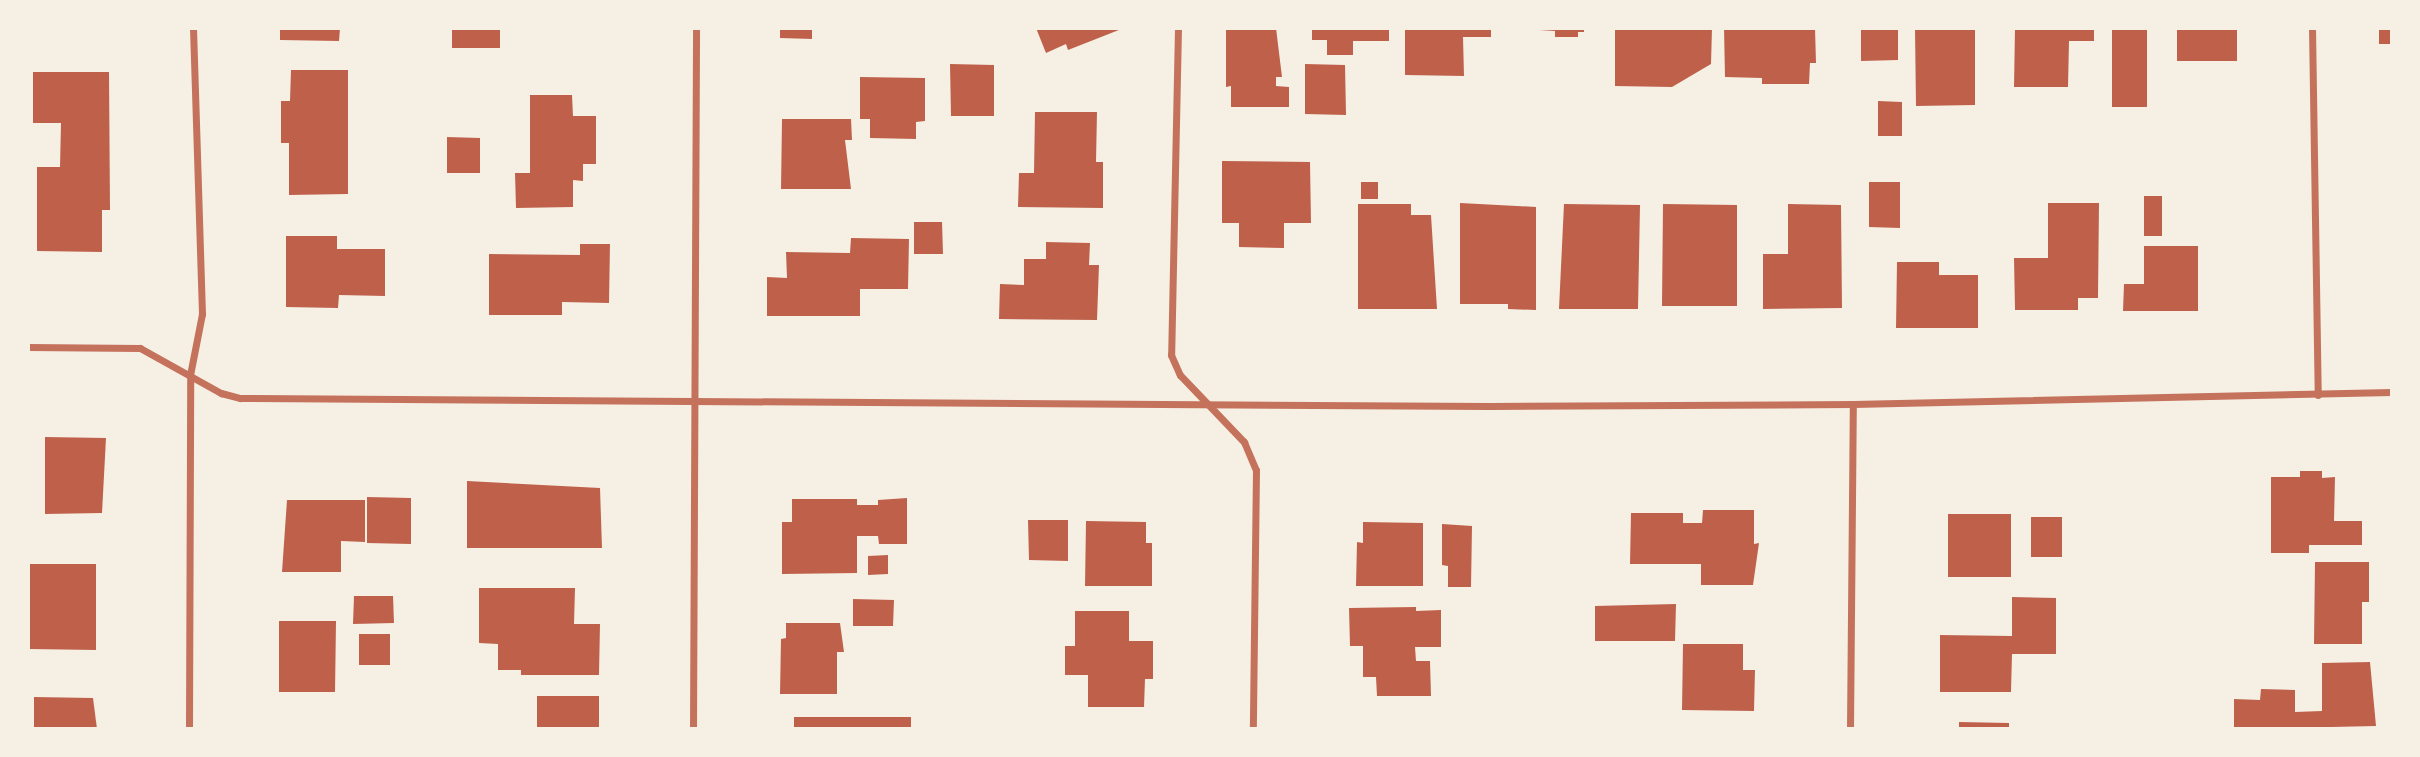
<!DOCTYPE html>
<style>
body{margin:0}
#map{position:relative;width:2420px;height:757px;overflow:hidden;background:#f6efe4;font-family:"Fira Sans",sans-serif}
div>[style]{position:absolute}
.building>*{inset:0;background:#bf614a}
.minor>*{height:7px;margin:-3.5px;padding:0 3.5px;transform-origin:3.5px;border-radius:3.5px;background:#c5725c}
span{translate:-50% -50%;white-space:nowrap;text-align:center;line-height:1.15;-webkit-text-stroke:5px #f6efe4;paint-order:stroke}
.frame{position:absolute;inset:0;border:30px solid #f6efe4;pointer-events:none}
</style>
<div id="map">
<div class="building">
<i style="clip-path:polygon(280px 28px,340px 28px,339px 41px,280px 40px)"></i>
<i style="clip-path:polygon(452px 28px,500px 28px,500px 48px,452px 48px)"></i>
<i style="clip-path:polygon(780px 28px,812px 28px,812px 39px,780px 38px)"></i>
<i style="clip-path:polygon(1036px 28px,1124px 28px,1068px 50px,1066px 44px,1046px 53px)"></i>
<i style="clip-path:polygon(1226px 28px,1276px 28px,1282px 77px,1276px 77px,1276px 86px,1289px 87px,1289px 107px,1231px 107px,1231px 86px,1226px 87px)"></i>
<i style="clip-path:polygon(1312px 28px,1389px 28px,1389px 41px,1353px 41px,1353px 55px,1327px 55px,1327px 40px,1312px 40px)"></i>
<i style="clip-path:polygon(1405px 28px,1491px 28px,1491px 37px,1463px 37px,1464px 76px,1405px 75px)"></i>
<i style="clip-path:polygon(1508px 28px,1584px 28px,1584px 32px,1578px 32px,1578px 37px,1555px 37px,1555px 31px)"></i>
<i style="clip-path:polygon(1615px 28px,1712px 28px,1711px 64px,1672px 87px,1615px 86px)"></i>
<i style="clip-path:polygon(1724px 28px,1815px 28px,1816px 63px,1810px 63px,1809px 84px,1762px 84px,1762px 78px,1725px 77px)"></i>
<i style="clip-path:polygon(1861px 28px,1898px 28px,1898px 60px,1861px 61px)"></i>
<i style="clip-path:polygon(1915px 28px,1975px 28px,1975px 105px,1916px 106px)"></i>
<i style="clip-path:polygon(2015px 28px,2094px 28px,2094px 41px,2069px 41px,2068px 87px,2014px 87px)"></i>
<i style="clip-path:polygon(2112px 28px,2147px 28px,2147px 107px,2112px 107px)"></i>
<i style="clip-path:polygon(2177px 28px,2237px 28px,2237px 61px,2177px 61px)"></i>
<i style="clip-path:polygon(2379px 28px,2392px 28px,2392px 44px,2379px 44px)"></i>
<i style="clip-path:polygon(950px 64px,994px 65px,994px 116px,951px 116px)"></i>
<i style="clip-path:polygon(1305px 64px,1345px 65px,1346px 115px,1305px 114px)"></i>
<i style="clip-path:polygon(291px 70px,348px 70px,348px 194px,289px 195px,289px 143px,281px 143px,281px 101px,290px 101px)"></i>
<i style="clip-path:polygon(33px 72px,109px 72px,110px 210px,102px 210px,102px 252px,37px 251px,37px 167px,60px 167px,61px 123px,33px 123px)"></i>
<i style="clip-path:polygon(860px 77px,925px 78px,925px 121px,916px 122px,916px 139px,870px 138px,870px 119px,860px 119px)"></i>
<i style="clip-path:polygon(530px 95px,572px 95px,573px 116px,596px 116px,596px 164px,583px 164px,583px 181px,573px 180px,573px 207px,516px 208px,515px 173px,530px 173px)"></i>
<i style="clip-path:polygon(1878px 101px,1902px 102px,1902px 136px,1878px 136px)"></i>
<i style="clip-path:polygon(1035px 112px,1097px 112px,1096px 162px,1103px 162px,1103px 208px,1018px 207px,1019px 173px,1034px 173px)"></i>
<i style="clip-path:polygon(782px 119px,851px 119px,852px 140px,845px 140px,851px 189px,781px 189px)"></i>
<i style="clip-path:polygon(447px 137px,480px 138px,480px 173px,447px 173px)"></i>
<i style="clip-path:polygon(1222px 161px,1310px 162px,1311px 223px,1284px 223px,1284px 248px,1239px 247px,1239px 223px,1222px 223px)"></i>
<i style="clip-path:polygon(1361px 182px,1378px 182px,1378px 199px,1361px 199px)"></i>
<i style="clip-path:polygon(1869px 182px,1900px 182px,1900px 228px,1869px 227px)"></i>
<i style="clip-path:polygon(2144px 196px,2162px 196px,2162px 236px,2144px 236px)"></i>
<i style="clip-path:polygon(1460px 203px,1536px 207px,1536px 310px,1508px 309px,1508px 304px,1460px 304px)"></i>
<i style="clip-path:polygon(2048px 203px,2099px 203px,2098px 298px,2078px 298px,2078px 310px,2015px 310px,2014px 258px,2048px 258px)"></i>
<i style="clip-path:polygon(1358px 204px,1411px 204px,1411px 215px,1431px 215px,1437px 309px,1358px 309px)"></i>
<i style="clip-path:polygon(1564px 204px,1640px 205px,1638px 309px,1559px 309px)"></i>
<i style="clip-path:polygon(1663px 204px,1737px 205px,1737px 306px,1662px 306px)"></i>
<i style="clip-path:polygon(1788px 204px,1841px 205px,1842px 308px,1763px 309px,1763px 254px,1788px 254px)"></i>
<i style="clip-path:polygon(914px 222px,942px 222px,943px 254px,914px 254px)"></i>
<i style="clip-path:polygon(286px 236px,337px 236px,337px 249px,385px 249px,385px 296px,339px 295px,338px 308px,286px 307px)"></i>
<i style="clip-path:polygon(851px 238px,909px 239px,908px 289px,860px 289px,860px 316px,767px 316px,767px 277px,787px 278px,786px 252px,850px 253px)"></i>
<i style="clip-path:polygon(1046px 242px,1090px 243px,1089px 265px,1099px 265px,1097px 320px,999px 319px,1000px 284px,1024px 285px,1024px 259px,1046px 259px)"></i>
<i style="clip-path:polygon(580px 244px,610px 244px,609px 303px,562px 302px,562px 315px,489px 315px,489px 254px,580px 255px)"></i>
<i style="clip-path:polygon(2144px 246px,2198px 246px,2198px 311px,2123px 311px,2124px 284px,2144px 284px)"></i>
<i style="clip-path:polygon(1897px 262px,1939px 262px,1939px 275px,1978px 275px,1978px 328px,1896px 328px)"></i>
<i style="clip-path:polygon(45px 437px,106px 438px,102px 513px,45px 514px)"></i>
<i style="clip-path:polygon(2300px 471px,2322px 471px,2322px 478px,2335px 477px,2334px 521px,2362px 521px,2362px 545px,2309px 545px,2309px 553px,2271px 553px,2271px 477px,2300px 477px)"></i>
<i style="clip-path:polygon(467px 481px,600px 488px,602px 548px,467px 548px)"></i>
<i style="clip-path:polygon(367px 497px,411px 498px,411px 544px,367px 543px)"></i>
<i style="clip-path:polygon(907px 498px,907px 544px,879px 544px,878px 536px,857px 536px,857px 573px,782px 574px,782px 522px,792px 522px,792px 499px,857px 499px,857px 505px,878px 505px,878px 500px)"></i>
<i style="clip-path:polygon(287px 500px,365px 500px,365px 542px,341px 541px,341px 572px,282px 572px)"></i>
<i style="clip-path:polygon(1703px 510px,1754px 510px,1754px 544px,1759px 543px,1753px 585px,1701px 585px,1701px 564px,1630px 564px,1631px 513px,1683px 513px,1683px 523px,1702px 523px)"></i>
<i style="clip-path:polygon(1948px 514px,2011px 514px,2011px 577px,1948px 577px)"></i>
<i style="clip-path:polygon(2031px 517px,2062px 517px,2062px 557px,2031px 557px)"></i>
<i style="clip-path:polygon(1028px 520px,1068px 520px,1068px 561px,1029px 560px)"></i>
<i style="clip-path:polygon(1086px 521px,1146px 522px,1146px 543px,1152px 543px,1152px 586px,1085px 586px)"></i>
<i style="clip-path:polygon(1363px 522px,1423px 523px,1423px 586px,1356px 586px,1357px 542px,1363px 543px)"></i>
<i style="clip-path:polygon(1442px 524px,1472px 526px,1471px 587px,1448px 587px,1448px 566px,1442px 565px)"></i>
<i style="clip-path:polygon(888px 555px,888px 574px,868px 575px,868px 556px)"></i>
<i style="clip-path:polygon(2315px 562px,2369px 562px,2369px 602px,2362px 602px,2362px 644px,2314px 644px)"></i>
<i style="clip-path:polygon(29px 564px,96px 564px,96px 650px,29px 649px)"></i>
<i style="clip-path:polygon(479px 588px,575px 588px,574px 624px,600px 624px,599px 675px,521px 675px,521px 670px,498px 670px,498px 644px,479px 643px)"></i>
<i style="clip-path:polygon(354px 596px,393px 596px,394px 623px,353px 624px)"></i>
<i style="clip-path:polygon(2012px 597px,2056px 598px,2056px 654px,2012px 654px,2011px 692px,1940px 692px,1940px 635px,2012px 636px)"></i>
<i style="clip-path:polygon(853px 599px,894px 600px,893px 626px,853px 626px)"></i>
<i style="clip-path:polygon(1676px 604px,1675px 641px,1595px 641px,1595px 606px)"></i>
<i style="clip-path:polygon(1416px 607px,1416px 611px,1441px 610px,1441px 647px,1415px 647px,1416px 661px,1430px 661px,1431px 696px,1377px 696px,1376px 677px,1363px 677px,1363px 646px,1350px 646px,1349px 608px)"></i>
<i style="clip-path:polygon(1075px 611px,1129px 611px,1129px 641px,1153px 641px,1153px 679px,1145px 679px,1144px 707px,1088px 707px,1088px 675px,1065px 675px,1065px 646px,1075px 646px)"></i>
<i style="clip-path:polygon(279px 621px,336px 621px,335px 692px,279px 692px)"></i>
<i style="clip-path:polygon(786px 623px,840px 623px,844px 652px,837px 652px,837px 694px,780px 694px,781px 639px,786px 638px)"></i>
<i style="clip-path:polygon(359px 634px,390px 634px,390px 665px,359px 665px)"></i>
<i style="clip-path:polygon(1683px 644px,1743px 644px,1743px 670px,1755px 670px,1754px 711px,1682px 710px)"></i>
<i style="clip-path:polygon(2370px 662px,2376px 726px,2234px 729px,2234px 699px,2260px 700px,2261px 689px,2295px 690px,2295px 712px,2322px 711px,2322px 663px)"></i>
<i style="clip-path:polygon(537px 696px,599px 696px,599px 729px,537px 729px)"></i>
<i style="clip-path:polygon(34px 697px,93px 698px,97px 729px,34px 729px)"></i>
<i style="clip-path:polygon(794px 717px,911px 717px,911px 729px,794px 729px)"></i>
<i style="clip-path:polygon(1959px 722px,2009px 723px,2009px 729px,1959px 729px)"></i>
</div>
<div class="minor">
<i style="left:1178px;top:28px;width:327px;rotate:91.2deg"></i>
<i style="left:1171px;top:355px;width:22px;rotate:66deg"></i>
<i style="left:1180px;top:375px;width:93px;rotate:46.3deg"></i>
<i style="left:1244px;top:442px;width:30px;rotate:67deg"></i>
<i style="left:1256px;top:470px;width:259px;rotate:90.7deg"></i>
<i style="left:2312px;top:28px;width:367px;rotate:89.1deg"></i>
<i style="left:28px;top:347px;width:112px;rotate:0.5deg"></i>
<i style="left:140px;top:348px;width:93px;rotate:29.1deg"></i>
<i style="left:221px;top:393px;width:20px;rotate:15deg"></i>
<i style="left:240px;top:398px;width:1249px;rotate:0.37deg"></i>
<i style="left:1489px;top:406px;width:364px;rotate:-0.3deg"></i>
<i style="left:1853px;top:404px;width:539px;rotate:-1.28deg"></i>
<i style="left:189px;top:729px;width:354px;rotate:-89.8deg"></i>
<i style="left:190px;top:375px;width:62px;rotate:-78.9deg"></i>
<i style="left:202px;top:314px;width:286px;rotate:-91.8deg"></i>
<i style="left:693px;top:729px;width:701px;rotate:-89.75deg"></i>
<i style="left:1850px;top:729px;width:325px;rotate:-89.5deg"></i>
</div>
<div class="frame"></div>
</div>
